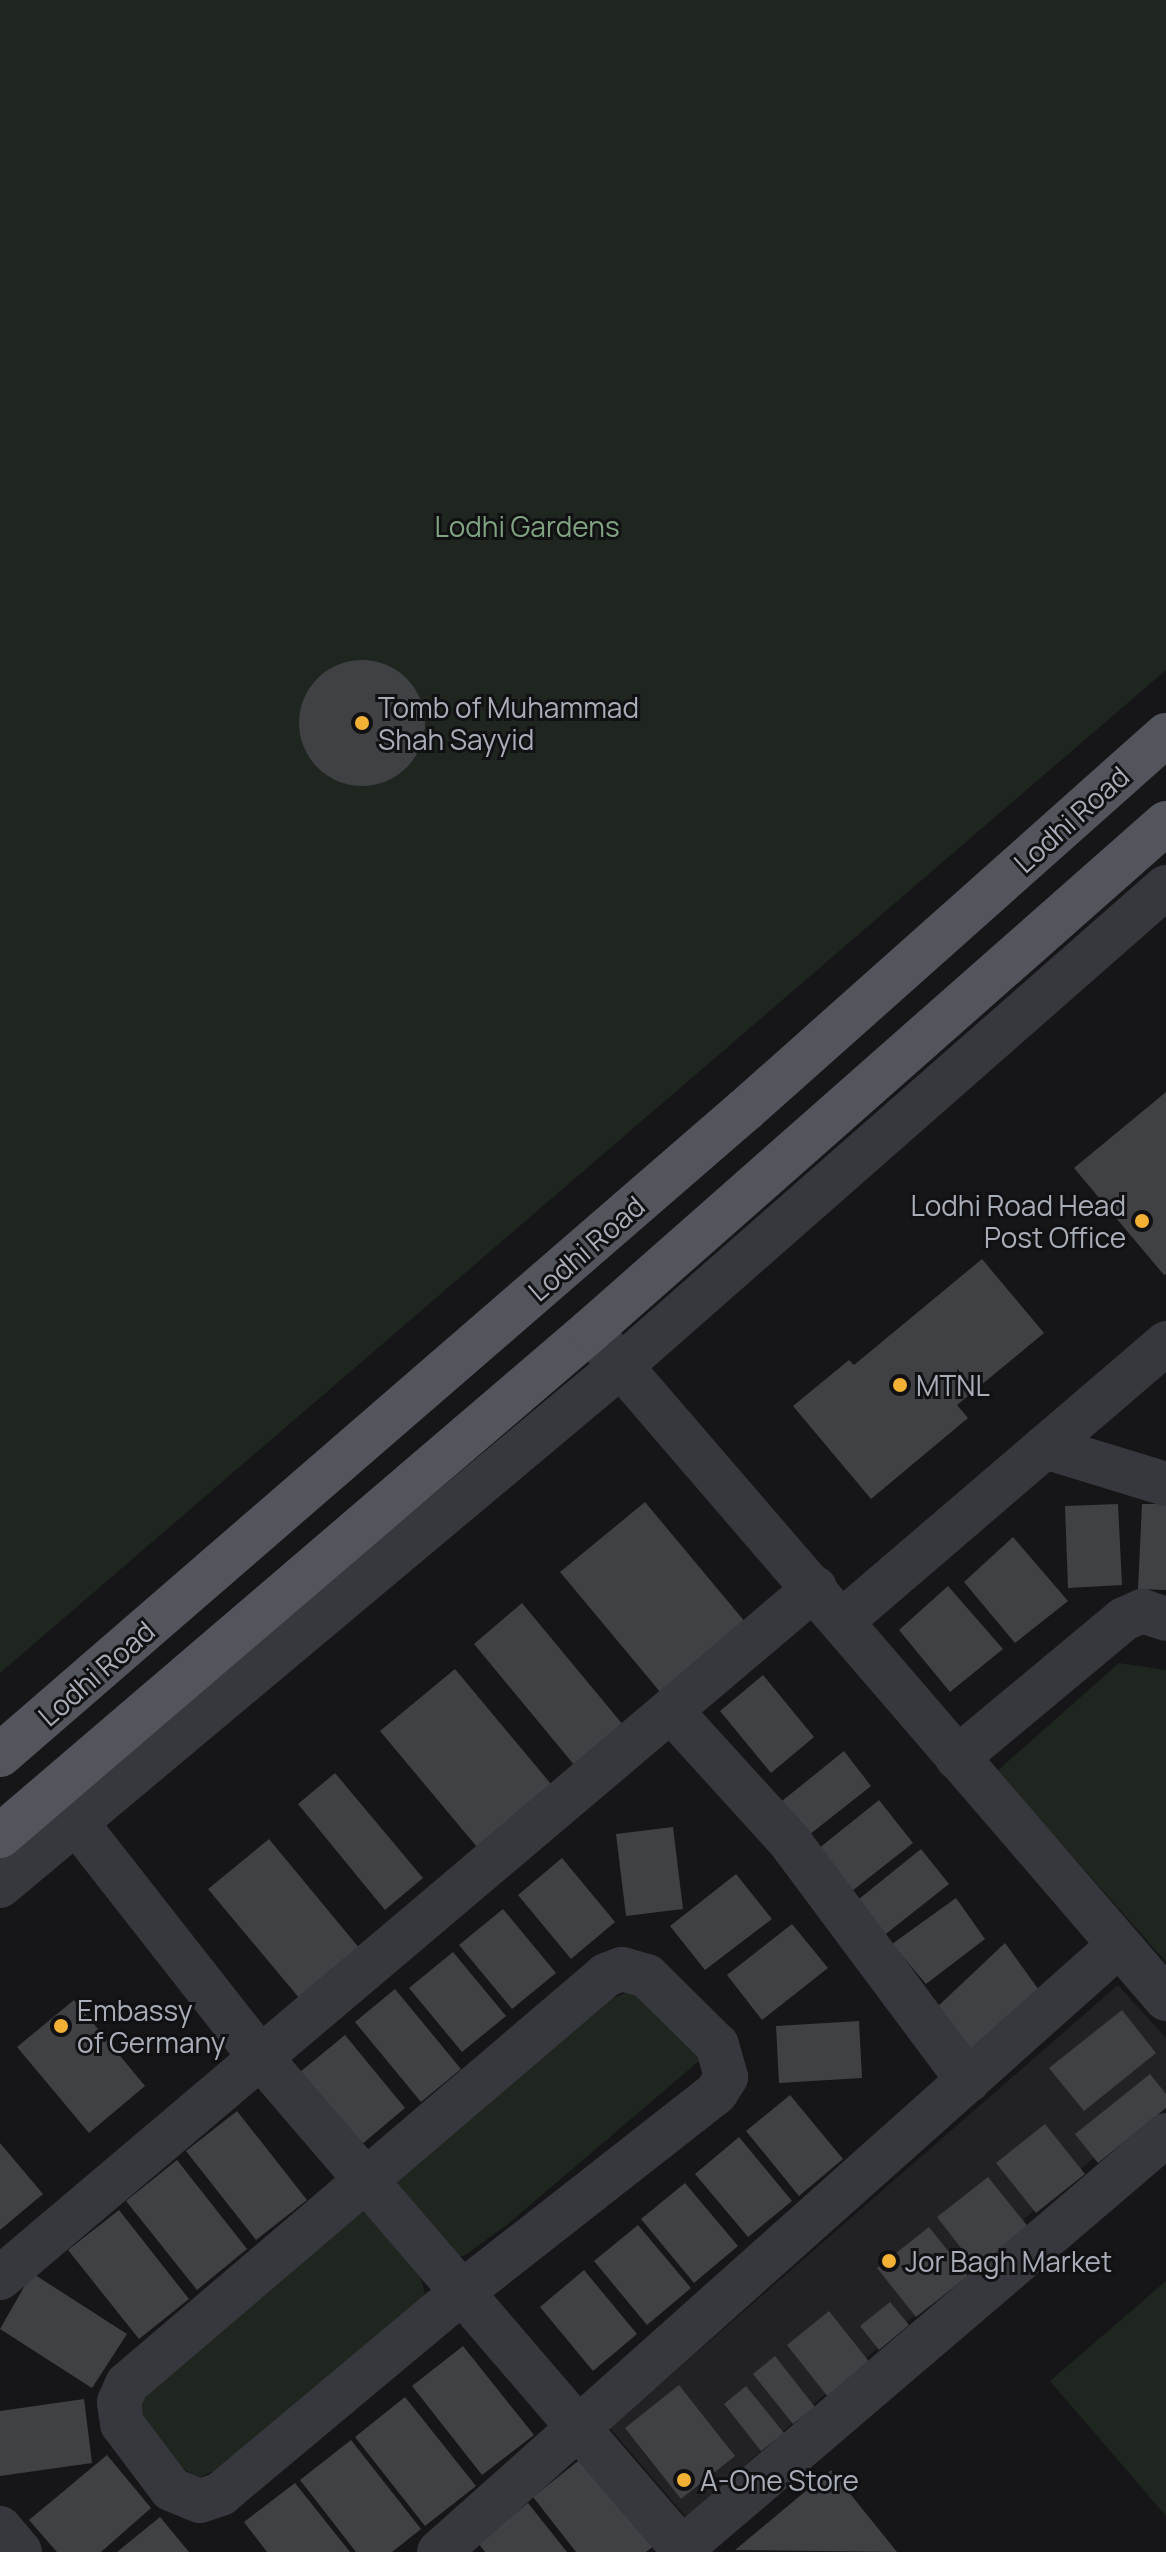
<!DOCTYPE html>
<style>
body{margin:0}
#map{position:relative;width:1166px;height:2552px;overflow:hidden;background:#161618;font-family:Manrope,sans-serif}
div>[style]{position:absolute}
.built>*{inset:0;background:#222225}
.green>*{inset:0;background:#1e261f}
.building>*{inset:0;background:#404145}
.round{border-radius:50%}
.minor>*{height:44px;margin:-22px;padding:0 22px;transform-origin:22px;border-radius:22px;background:#37383d}
.major>*{height:44px;margin:-22px;padding:0 22px;transform-origin:22px;border-radius:22px;background:#53555c}
.dots>*{width:22px;height:22px;translate:-50% -50%;box-sizing:border-box;border:4px solid #111113;border-radius:50%}
span{translate:-50% -50%;white-space:nowrap;text-align:center;line-height:1.15;-webkit-text-stroke:6px #111113;paint-order:stroke}
.park-label{font-size:28px;color:#7fa381}
.poi-label{font-size:28px;color:#a8adb8}
.left{translate:0 -50%;text-align:left}
.right{translate:-100% -50%;text-align:right}
.street-label{font-size:28px;color:#a8adb8}
</style>
<div id="map">
<div class="built">
<i style="clip-path:polygon(1118px 1985px,1166px 2038px,1166px 2094px,686px 2517px,610px 2428px)"></i>
</div>
<div class="green">
<i style="clip-path:polygon(0 0,1166px 0,1166px 670px,0 1673px)"></i>
<i style="clip-path:polygon(1119px 1663px,1166px 1670px,1166px 1962px,997px 1771px)"></i>
<i style="clip-path:polygon(642px 1986px,706px 2055px,508px 2224px,464px 2256px,448px 2256px,396px 2184px,412px 2158px,602px 2003px)"></i>
<i style="clip-path:polygon(362px 2204px,420px 2275px,426px 2298px,229px 2465px,199px 2477px,179px 2467px,145px 2422px,135px 2396px)"></i>
<i style="clip-path:polygon(1166px 2281px,1166px 2516px,1050px 2381px)"></i>
</div>
<div class="building">
<i class="round" style="left:299px;top:660px;width:126px;height:126px"></i>
<i style="clip-path:polygon(1166px 1092px,1166px 1274px,1164px 1275px,1074px 1168px)"></i>
<i style="clip-path:polygon(982px 1259px,1044px 1333px,957px 1405px,968px 1418px,871px 1499px,793px 1406px,849px 1360px,854px 1365px)"></i>
<i style="clip-path:polygon(645px 1502px,756px 1635px,671px 1705px,560px 1572px)"></i>
<i style="clip-path:polygon(1118px 1504px,1122px 1585px,1068px 1588px,1065px 1506px)"></i>
<i style="clip-path:polygon(1142px 1504px,1166px 1504px,1166px 1590px,1138px 1589px)"></i>
<i style="clip-path:polygon(1013px 1537px,1068px 1601px,1015px 1643px,964px 1582px)"></i>
<i style="clip-path:polygon(948px 1586px,1003px 1649px,950px 1692px,899px 1630px)"></i>
<i style="clip-path:polygon(522px 1603px,624px 1726px,575px 1766px,474px 1644px)"></i>
<i style="clip-path:polygon(455px 1669px,551px 1784px,477px 1847px,380px 1731px)"></i>
<i style="clip-path:polygon(763px 1675px,814px 1737px,771px 1773px,720px 1711px)"></i>
<i style="clip-path:polygon(844px 1751px,871px 1786px,809px 1835px,782px 1801px)"></i>
<i style="clip-path:polygon(335px 1773px,423px 1878px,385px 1910px,298px 1804px)"></i>
<i style="clip-path:polygon(879px 1800px,913px 1843px,852px 1891px,818px 1849px)"></i>
<i style="clip-path:polygon(673px 1827px,683px 1909px,626px 1916px,616px 1834px)"></i>
<i style="clip-path:polygon(269px 1839px,365px 1955px,305px 2005px,208px 1889px)"></i>
<i style="clip-path:polygon(921px 1849px,949px 1884px,882px 1937px,854px 1903px)"></i>
<i style="clip-path:polygon(562px 1858px,615px 1922px,571px 1959px,518px 1895px)"></i>
<i style="clip-path:polygon(736px 1874px,772px 1919px,705px 1970px,670px 1926px)"></i>
<i style="clip-path:polygon(956px 1898px,985px 1939px,926px 1984px,892px 1944px)"></i>
<i style="clip-path:polygon(503px 1909px,556px 1973px,512px 2009px,459px 1945px)"></i>
<i style="clip-path:polygon(792px 1924px,828px 1968px,762px 2020px,727px 1975px)"></i>
<i style="clip-path:polygon(1005px 1943px,1039px 1990px,970px 2052px,935px 2009px)"></i>
<i style="clip-path:polygon(453px 1952px,506px 2016px,462px 2052px,409px 1988px)"></i>
<i style="clip-path:polygon(395px 1989px,461px 2069px,421px 2102px,355px 2022px)"></i>
<i style="clip-path:polygon(74px 2000px,145px 2086px,89px 2133px,17px 2047px)"></i>
<i style="clip-path:polygon(1122px 2010px,1156px 2053px,1084px 2111px,1049px 2068px)"></i>
<i style="clip-path:polygon(859px 2021px,862px 2078px,779px 2083px,776px 2026px)"></i>
<i style="clip-path:polygon(345px 2035px,405px 2108px,361px 2145px,300px 2072px)"></i>
<i style="clip-path:polygon(1150px 2074px,1166px 2094px,1166px 2108px,1098px 2163px,1075px 2134px)"></i>
<i style="clip-path:polygon(790px 2095px,843px 2159px,799px 2196px,746px 2131px)"></i>
<i style="clip-path:polygon(237px 2111px,307px 2200px,256px 2240px,186px 2151px)"></i>
<i style="clip-path:polygon(1045px 2124px,1085px 2174px,1036px 2213px,996px 2163px)"></i>
<i style="clip-path:polygon(739px 2137px,792px 2201px,748px 2237px,695px 2174px)"></i>
<i style="clip-path:polygon(0 2143px,43px 2194px,0 2230px)"></i>
<i style="clip-path:polygon(177px 2160px,247px 2249px,197px 2290px,126px 2201px)"></i>
<i style="clip-path:polygon(988px 2177px,1030px 2229px,978px 2270px,937px 2217px)"></i>
<i style="clip-path:polygon(685px 2183px,738px 2246px,694px 2283px,641px 2219px)"></i>
<i style="clip-path:polygon(119px 2210px,189px 2299px,139px 2339px,68px 2250px)"></i>
<i style="clip-path:polygon(638px 2225px,691px 2288px,647px 2325px,594px 2261px)"></i>
<i style="clip-path:polygon(929px 2227px,968px 2276px,916px 2317px,877px 2268px)"></i>
<i style="clip-path:polygon(584px 2270px,637px 2334px,593px 2371px,540px 2307px)"></i>
<i style="clip-path:polygon(32px 2273px,127px 2334px,92px 2388px,0 2329px)"></i>
<i style="clip-path:polygon(890px 2302px,909px 2325px,879px 2350px,860px 2326px)"></i>
<i style="clip-path:polygon(829px 2311px,871px 2364px,828px 2397px,787px 2345px)"></i>
<i style="clip-path:polygon(463px 2346px,534px 2435px,482px 2475px,412px 2386px)"></i>
<i style="clip-path:polygon(775px 2356px,815px 2407px,793px 2424px,753px 2374px)"></i>
<i style="clip-path:polygon(679px 2385px,735px 2456px,681px 2499px,625px 2428px)"></i>
<i style="clip-path:polygon(746px 2386px,784px 2433px,761px 2451px,724px 2404px)"></i>
<i style="clip-path:polygon(405px 2397px,476px 2486px,425px 2526px,355px 2437px)"></i>
<i style="clip-path:polygon(84px 2399px,92px 2463px,0 2476px,0 2411px)"></i>
<i style="clip-path:polygon(351px 2440px,421px 2529px,392px 2552px,356px 2552px,300px 2480px)"></i>
<i style="clip-path:polygon(107px 2455px,151px 2508px,101px 2552px,57px 2552px,29px 2520px)"></i>
<i style="clip-path:polygon(583px 2457px,654px 2546px,646px 2552px,576px 2552px,533px 2497px)"></i>
<i style="clip-path:polygon(831px 2470px,897px 2552px,735px 2550px)"></i>
<i style="clip-path:polygon(295px 2483px,350px 2552px,267px 2552px,244px 2522px)"></i>
<i style="clip-path:polygon(528px 2503px,567px 2552px,485px 2552px,478px 2543px)"></i>
<i style="clip-path:polygon(160px 2517px,189px 2552px,117px 2552px)"></i>
</div>
<div class="minor">
<i style="left:601px;top:1343px;width:866px;rotate:49.26deg"></i>
<i style="left:1045px;top:1447px;width:127px;rotate:17deg"></i>
<i style="left:842px;top:1621px;width:427px;rotate:-40.6deg"></i>
<i style="left:671px;top:1711px;width:177px;rotate:47.7deg"></i>
<i style="left:790px;top:1842px;width:298px;rotate:53.3deg"></i>
<i style="left:957px;top:1758px;width:217px;rotate:-39.8deg"></i>
<i style="left:1124px;top:1619px;width:20px;rotate:-24deg"></i>
<i style="left:1142px;top:1611px;width:25px;rotate:18deg"></i>
<i style="left:57px;top:1798px;width:330px;rotate:51.9deg"></i>
<i style="left:261px;top:2058px;width:651px;rotate:49.36deg"></i>
<i style="left:0;top:1886px;width:811px;rotate:-39.95deg"></i>
<i style="left:622px;top:1365px;width:724px;rotate:-41.31deg"></i>
<i style="left:622px;top:1969px;width:26px;rotate:16deg"></i>
<i style="left:647px;top:1976px;width:98px;rotate:44.6deg"></i>
<i style="left:717px;top:2045px;width:33px;rotate:74deg"></i>
<i style="left:726px;top:2077px;width:19px;rotate:122deg"></i>
<i style="left:716px;top:2093px;width:324px;rotate:141.9deg"></i>
<i style="left:461px;top:2293px;width:313px;rotate:140.1deg"></i>
<i style="left:221px;top:2494px;width:22px;rotate:162deg"></i>
<i style="left:200px;top:2501px;width:31px;rotate:-158deg"></i>
<i style="left:171px;top:2489px;width:81px;rotate:-127deg"></i>
<i style="left:122px;top:2424px;width:22px;rotate:-98deg"></i>
<i style="left:119px;top:2402px;width:20px;rotate:-66deg"></i>
<i style="left:127px;top:2384px;width:630px;rotate:-40.49deg"></i>
<i style="left:606px;top:1975px;width:17px;rotate:-21deg"></i>
<i style="left:0;top:2278px;width:1068px;rotate:-40.25deg"></i>
<i style="left:0;top:2528px;width:31px;rotate:50deg"></i>
<i style="left:439px;top:2552px;width:910px;rotate:-41.75deg"></i>
<i style="left:678px;top:2552px;width:642px;rotate:-40.51deg"></i>
</div>
<div class="major">
<i style="left:0;top:1755px;width:985px;rotate:-40.89deg"></i>
<i style="left:745px;top:1110px;width:564px;rotate:-41.69deg"></i>
<i style="left:0;top:1836px;width:777px;rotate:-40.56deg"></i>
<i style="left:590px;top:1331px;width:768px;rotate:-41.41deg"></i>
</div>
<div class="dots">
<i style="left:362px;top:723px;background:#f2b134"></i>
<i style="left:1142px;top:1221px;background:#f2b134"></i>
<i style="left:900px;top:1385px;background:#f2b134"></i>
<i style="left:61px;top:2026px;background:#f2b134"></i>
<i style="left:889px;top:2261px;background:#f2b134"></i>
<i style="left:684px;top:2480px;background:#f2b134"></i>
</div>
<div class="park-label">
<span style="left:527px;top:526px">Lodhi Gardens</span>
</div>
<div class="poi-label">
<span class="left" style="left:378px;top:723px">Tomb of Muhammad<br>Shah Sayyid</span>
<span class="right" style="left:1126px;top:1221px">Lodhi Road Head<br>Post Office</span>
<span class="left" style="left:916px;top:1385px">MTNL</span>
<span class="left" style="left:77px;top:2026px">Embassy<br>of Germany</span>
<span class="left" style="left:905px;top:2261px">Jor Bagh Market</span>
<span class="left" style="left:700px;top:2480px">A-One Store</span>
</div>
<div class="street-label">
<span style="left:1071px;top:819px;rotate:-42deg">Lodhi Road</span>
<span style="left:586px;top:1248px;rotate:-41deg">Lodhi Road</span>
<span style="left:96px;top:1673px;rotate:-41deg">Lodhi Road</span>
</div>
</div>
